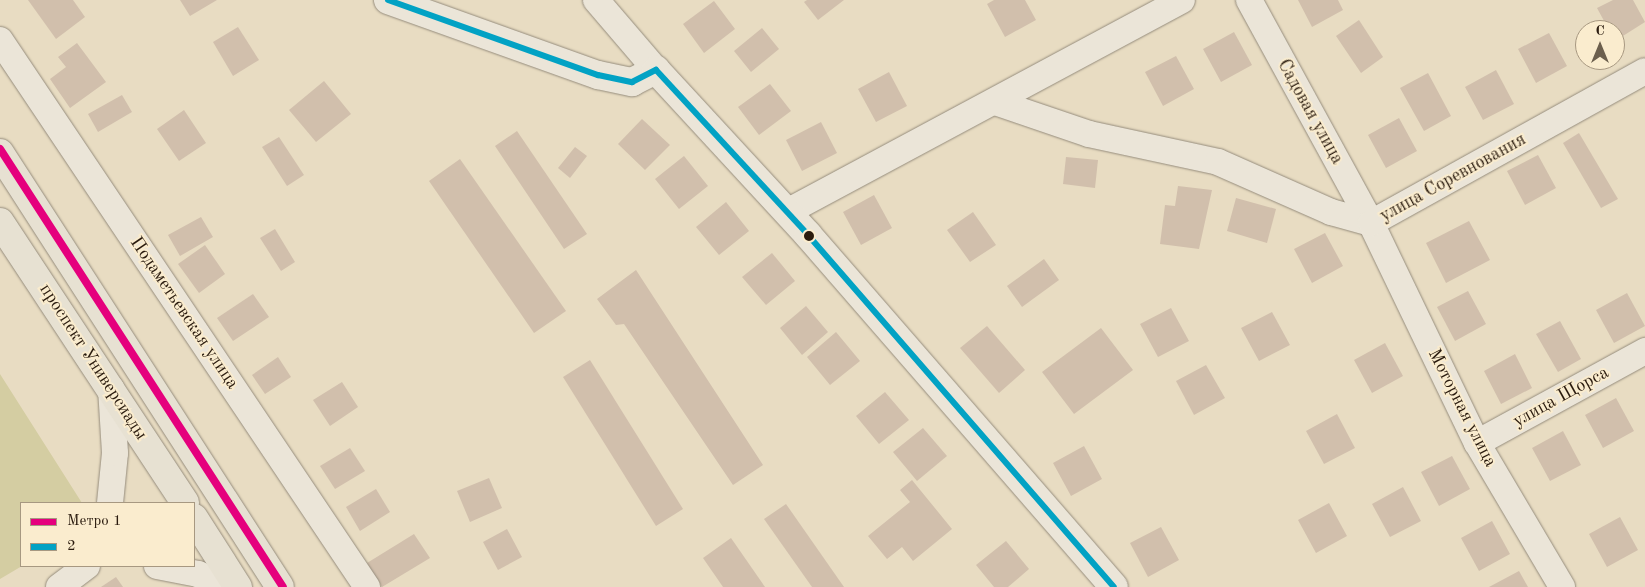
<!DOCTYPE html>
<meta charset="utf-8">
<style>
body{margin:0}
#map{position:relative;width:1645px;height:587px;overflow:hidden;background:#e8dcc2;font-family:"Old Standard TT",serif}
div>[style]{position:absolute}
.green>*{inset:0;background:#d4cda2}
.building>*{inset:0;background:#d1bfac}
.roads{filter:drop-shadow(0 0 1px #958c7c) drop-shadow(0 0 1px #958c7c)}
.minor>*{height:26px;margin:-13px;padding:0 13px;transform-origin:13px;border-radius:13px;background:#ebe5d8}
.tertiary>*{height:28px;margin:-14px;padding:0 14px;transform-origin:14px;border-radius:14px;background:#ebe5d8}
.primary>*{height:28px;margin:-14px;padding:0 14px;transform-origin:14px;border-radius:14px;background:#e7e1d2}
.bus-1>*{height:6px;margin:-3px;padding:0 3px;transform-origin:3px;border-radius:3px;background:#02a2c4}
.metro-1>*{height:8px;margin:-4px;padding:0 4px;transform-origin:4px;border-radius:4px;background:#e5007d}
.dots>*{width:14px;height:14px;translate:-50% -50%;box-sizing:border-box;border:2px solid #faecce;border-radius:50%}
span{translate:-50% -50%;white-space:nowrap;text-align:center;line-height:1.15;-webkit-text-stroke:4px #faecce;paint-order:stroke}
.street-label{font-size:18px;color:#2a1b0e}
.legend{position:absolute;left:20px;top:502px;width:175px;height:65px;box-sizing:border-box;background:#faecce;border:1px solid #a79881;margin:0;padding:6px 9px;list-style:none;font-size:15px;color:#2a1b0e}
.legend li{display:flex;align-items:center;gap:10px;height:25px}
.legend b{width:25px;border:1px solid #a79881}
.north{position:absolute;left:1575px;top:20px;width:50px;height:50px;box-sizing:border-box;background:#faecce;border:1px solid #a79881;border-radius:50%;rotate:0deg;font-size:14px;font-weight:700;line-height:20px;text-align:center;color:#2a1b0e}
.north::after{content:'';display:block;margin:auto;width:18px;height:22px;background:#6c5f4d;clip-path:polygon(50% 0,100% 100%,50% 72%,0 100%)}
</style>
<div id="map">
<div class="green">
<i style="clip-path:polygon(0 374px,82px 503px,21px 503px,22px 566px,0 579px)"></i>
</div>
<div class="building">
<i style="clip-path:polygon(28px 0,73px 0,85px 17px,56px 39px)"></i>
<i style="clip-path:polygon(180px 0,217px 0,190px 16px)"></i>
<i style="clip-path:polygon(807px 0,844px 0,818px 20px,804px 2px)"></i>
<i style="clip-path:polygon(994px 0,1025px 0,1036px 20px,1005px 37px,987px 4px)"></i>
<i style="clip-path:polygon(1298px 0,1338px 0,1343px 10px,1312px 27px)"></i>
<i style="clip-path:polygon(1613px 0,1633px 0,1645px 22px,1615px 41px,1615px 30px,1609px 30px,1597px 8px)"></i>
<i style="clip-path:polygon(714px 1px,735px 29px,704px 53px,683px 24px)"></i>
<i style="clip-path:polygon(1359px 20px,1383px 57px,1361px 73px,1336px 36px)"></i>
<i style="clip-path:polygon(238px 27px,259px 60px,233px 76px,213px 42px)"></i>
<i style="clip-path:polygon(762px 28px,779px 49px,751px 72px,734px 51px)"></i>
<i style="clip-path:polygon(1234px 32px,1252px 65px,1221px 82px,1203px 49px)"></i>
<i style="clip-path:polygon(1549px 33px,1567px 66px,1536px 83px,1518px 49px)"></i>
<i style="clip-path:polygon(77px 43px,106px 82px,70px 108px,50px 79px,66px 67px,58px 57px)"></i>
<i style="clip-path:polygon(1176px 56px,1194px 89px,1163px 106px,1145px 72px)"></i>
<i style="clip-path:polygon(1496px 70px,1514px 104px,1483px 120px,1465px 87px)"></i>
<i style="clip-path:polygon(889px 72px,907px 106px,876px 122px,858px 89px)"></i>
<i style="clip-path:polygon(1428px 73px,1451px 116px,1424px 131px,1400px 88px)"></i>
<i style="clip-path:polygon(324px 81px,351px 114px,316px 142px,289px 110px)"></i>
<i style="clip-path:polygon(770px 84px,791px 111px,759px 135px,738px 107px)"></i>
<i style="clip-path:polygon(122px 95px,132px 112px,98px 132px,88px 114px)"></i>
<i style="clip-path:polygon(184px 110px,206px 143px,179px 161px,157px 129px)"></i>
<i style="clip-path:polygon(1399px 118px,1417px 151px,1386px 168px,1368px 135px)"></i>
<i style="clip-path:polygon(642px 119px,670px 145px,645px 170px,618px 144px)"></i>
<i style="clip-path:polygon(821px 122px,837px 153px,802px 171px,786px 140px)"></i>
<i style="clip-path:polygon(517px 131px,587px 234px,564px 249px,495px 146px)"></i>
<i style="clip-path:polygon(1579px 133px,1618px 199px,1601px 208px,1563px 143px)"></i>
<i style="clip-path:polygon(279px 137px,304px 175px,287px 186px,262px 147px)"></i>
<i style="clip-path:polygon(575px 147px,587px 156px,570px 178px,558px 168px)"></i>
<i style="clip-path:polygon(1538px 155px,1556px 188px,1525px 205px,1507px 171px)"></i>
<i style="clip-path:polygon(684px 156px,708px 186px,679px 209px,655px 179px)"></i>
<i style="clip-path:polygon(1066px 157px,1098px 160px,1095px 188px,1063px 184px)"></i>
<i style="clip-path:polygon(460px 159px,566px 311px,534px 333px,429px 181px)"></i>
<i style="clip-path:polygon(1178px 186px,1212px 190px,1199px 249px,1160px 244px,1165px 205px,1175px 206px)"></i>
<i style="clip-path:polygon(874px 195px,892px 228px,861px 245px,843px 212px)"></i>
<i style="clip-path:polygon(1236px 198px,1276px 209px,1267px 243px,1227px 231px)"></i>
<i style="clip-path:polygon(726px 202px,749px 231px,719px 255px,696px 227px)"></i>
<i style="clip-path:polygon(973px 212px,996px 245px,970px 262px,947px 230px)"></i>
<i style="clip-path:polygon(201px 217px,213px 237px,180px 256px,168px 235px)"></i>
<i style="clip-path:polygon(1469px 221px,1490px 260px,1446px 283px,1426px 243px)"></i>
<i style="clip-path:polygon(275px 229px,295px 262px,281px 271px,260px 238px)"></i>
<i style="clip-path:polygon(1325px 233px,1343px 266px,1312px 283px,1294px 249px)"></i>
<i style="clip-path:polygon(205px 245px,225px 274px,199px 293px,178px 264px)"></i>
<i style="clip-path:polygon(772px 253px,795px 281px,766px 305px,742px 277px)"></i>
<i style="clip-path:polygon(1044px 259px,1059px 280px,1022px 307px,1007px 286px)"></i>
<i style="clip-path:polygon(636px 270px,763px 465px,733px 485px,624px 324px,616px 325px,597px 299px)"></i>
<i style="clip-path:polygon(1468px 291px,1486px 324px,1455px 341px,1437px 307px)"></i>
<i style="clip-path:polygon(1627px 293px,1645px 326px,1614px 343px,1596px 310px)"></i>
<i style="clip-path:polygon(253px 294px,269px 317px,233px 341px,217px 318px)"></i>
<i style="clip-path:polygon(806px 306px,828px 332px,802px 355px,780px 328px)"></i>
<i style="clip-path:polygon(1171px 308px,1189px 341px,1158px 357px,1140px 324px)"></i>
<i style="clip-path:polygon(1272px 312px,1290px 345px,1259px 361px,1241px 328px)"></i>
<i style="clip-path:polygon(1560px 321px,1581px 359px,1558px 372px,1536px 334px)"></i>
<i style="clip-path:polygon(987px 326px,1025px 370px,999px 393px,960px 348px)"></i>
<i style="clip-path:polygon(1101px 328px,1133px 370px,1074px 414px,1042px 372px)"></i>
<i style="clip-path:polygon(836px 332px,860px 361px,830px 385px,807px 357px)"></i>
<i style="clip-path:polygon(1385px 343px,1403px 376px,1372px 393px,1354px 360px)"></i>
<i style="clip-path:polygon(1515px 354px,1532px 388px,1501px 404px,1484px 371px)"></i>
<i style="clip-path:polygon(278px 357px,291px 377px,265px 394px,252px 375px)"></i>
<i style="clip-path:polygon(590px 360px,683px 509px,656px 526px,563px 377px)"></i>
<i style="clip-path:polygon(1206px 365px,1225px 398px,1194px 415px,1176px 381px)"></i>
<i style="clip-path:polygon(342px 382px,358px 407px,330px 426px,313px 400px)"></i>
<i style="clip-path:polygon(885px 392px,909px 420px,879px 444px,856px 416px)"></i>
<i style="clip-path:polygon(1616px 398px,1634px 431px,1603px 448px,1585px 415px)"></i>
<i style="clip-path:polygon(1337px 414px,1355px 448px,1324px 464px,1306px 431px)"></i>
<i style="clip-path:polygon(923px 428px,947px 456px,917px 481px,893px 452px)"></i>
<i style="clip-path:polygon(1563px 431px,1581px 465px,1550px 481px,1532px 448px)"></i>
<i style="clip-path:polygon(1084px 446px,1102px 479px,1071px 496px,1053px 463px)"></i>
<i style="clip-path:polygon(350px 448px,365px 471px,335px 489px,320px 466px)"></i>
<i style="clip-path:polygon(1452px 456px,1470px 489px,1439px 506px,1421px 472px)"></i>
<i style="clip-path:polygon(489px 478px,502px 508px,470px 522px,457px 491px)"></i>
<i style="clip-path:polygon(912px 480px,952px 529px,913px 561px,902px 547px,887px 559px,868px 536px,910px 502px,900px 490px)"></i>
<i style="clip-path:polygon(1403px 487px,1421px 521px,1390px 537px,1372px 504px)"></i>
<i style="clip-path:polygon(376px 489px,390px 512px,360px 531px,346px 507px)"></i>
<i style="clip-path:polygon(1329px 503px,1347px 536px,1316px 553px,1298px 520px)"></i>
<i style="clip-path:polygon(786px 504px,844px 587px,812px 587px,764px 519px)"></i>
<i style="clip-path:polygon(1620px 517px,1638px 550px,1607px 567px,1589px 534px)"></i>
<i style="clip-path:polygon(1492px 521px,1510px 554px,1479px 571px,1461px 538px)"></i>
<i style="clip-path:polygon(1161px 527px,1179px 560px,1148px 577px,1130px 543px)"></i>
<i style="clip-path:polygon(507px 529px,522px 557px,498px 570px,483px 542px)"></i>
<i style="clip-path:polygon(414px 534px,430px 558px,382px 587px,367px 563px)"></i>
<i style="clip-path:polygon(731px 538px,765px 587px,723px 587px,703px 558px)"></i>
<i style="clip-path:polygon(1006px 541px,1029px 569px,1008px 587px,994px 587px,976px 565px)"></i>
<i style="clip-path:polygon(1519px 571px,1528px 587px,1489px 587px)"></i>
<i style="clip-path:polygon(116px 577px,123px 587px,101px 587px)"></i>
</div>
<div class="roads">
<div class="minor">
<i style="left:596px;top:0;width:92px;rotate:49.4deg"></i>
<i style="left:1249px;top:0;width:254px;rotate:61.3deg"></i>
<i style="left:1371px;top:223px;width:244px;rotate:64.3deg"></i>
<i style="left:1477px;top:443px;width:167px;rotate:59.4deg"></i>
<i style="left:0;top:40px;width:659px;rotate:56.14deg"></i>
<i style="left:995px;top:102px;width:99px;rotate:18.8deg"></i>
<i style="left:1089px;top:134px;width:132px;rotate:12.2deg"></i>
<i style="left:1218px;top:162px;width:124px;rotate:23.9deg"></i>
<i style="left:1331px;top:212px;width:41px;rotate:15.4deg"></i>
<i style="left:1371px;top:223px;width:313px;rotate:-29deg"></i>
<i style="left:787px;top:212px;width:448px;rotate:-28.2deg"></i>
<i style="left:1477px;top:443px;width:192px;rotate:-28.7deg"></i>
<i style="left:110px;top:503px;width:50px;rotate:-84.3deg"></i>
<i style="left:115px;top:453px;width:65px;rotate:-93.5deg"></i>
<i style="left:157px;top:566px;width:42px;rotate:11deg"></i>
<i style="left:198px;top:574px;width:32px;rotate:24deg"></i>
<i style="left:59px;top:587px;width:35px;rotate:-37deg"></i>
</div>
<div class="tertiary">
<i style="left:388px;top:0;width:223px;rotate:19.7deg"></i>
<i style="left:598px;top:75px;width:35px;rotate:12deg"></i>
<i style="left:632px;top:82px;width:27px;rotate:-27deg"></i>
<i style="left:656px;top:70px;width:224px;rotate:47.3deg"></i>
<i style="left:808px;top:235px;width:466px;rotate:49deg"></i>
</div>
<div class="primary">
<i style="left:0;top:153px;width:516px;rotate:57.17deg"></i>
<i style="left:0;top:222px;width:336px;rotate:56.6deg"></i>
<i style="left:194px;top:518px;width:82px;rotate:57.5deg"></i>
</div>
</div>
<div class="bus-1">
<i style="left:388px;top:0;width:223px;rotate:19.7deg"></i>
<i style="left:598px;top:75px;width:35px;rotate:12deg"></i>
<i style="left:632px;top:82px;width:27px;rotate:-27deg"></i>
<i style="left:656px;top:70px;width:224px;rotate:47.3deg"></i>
<i style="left:808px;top:235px;width:466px;rotate:49deg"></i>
</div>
<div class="metro-1">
<i style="left:0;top:149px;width:521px;rotate:57.13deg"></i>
</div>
<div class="dots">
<i style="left:809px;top:236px;background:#2a1b0e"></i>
</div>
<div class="street-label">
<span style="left:1310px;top:112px;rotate:61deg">Садовая улица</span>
<span style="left:1453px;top:178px;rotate:-29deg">улица Соревнования</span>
<span style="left:184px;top:313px;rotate:56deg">Подаметьевская улица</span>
<span style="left:93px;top:362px;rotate:57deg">проспект Универсиады</span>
<span style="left:1561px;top:397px;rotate:-29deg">улица Щорса</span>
<span style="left:1462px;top:408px;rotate:63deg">Моторная улица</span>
</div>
<ul class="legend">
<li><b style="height:6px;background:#e5007d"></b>Метро 1</li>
<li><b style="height:6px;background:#02a2c4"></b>2</li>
</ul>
<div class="north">С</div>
</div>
